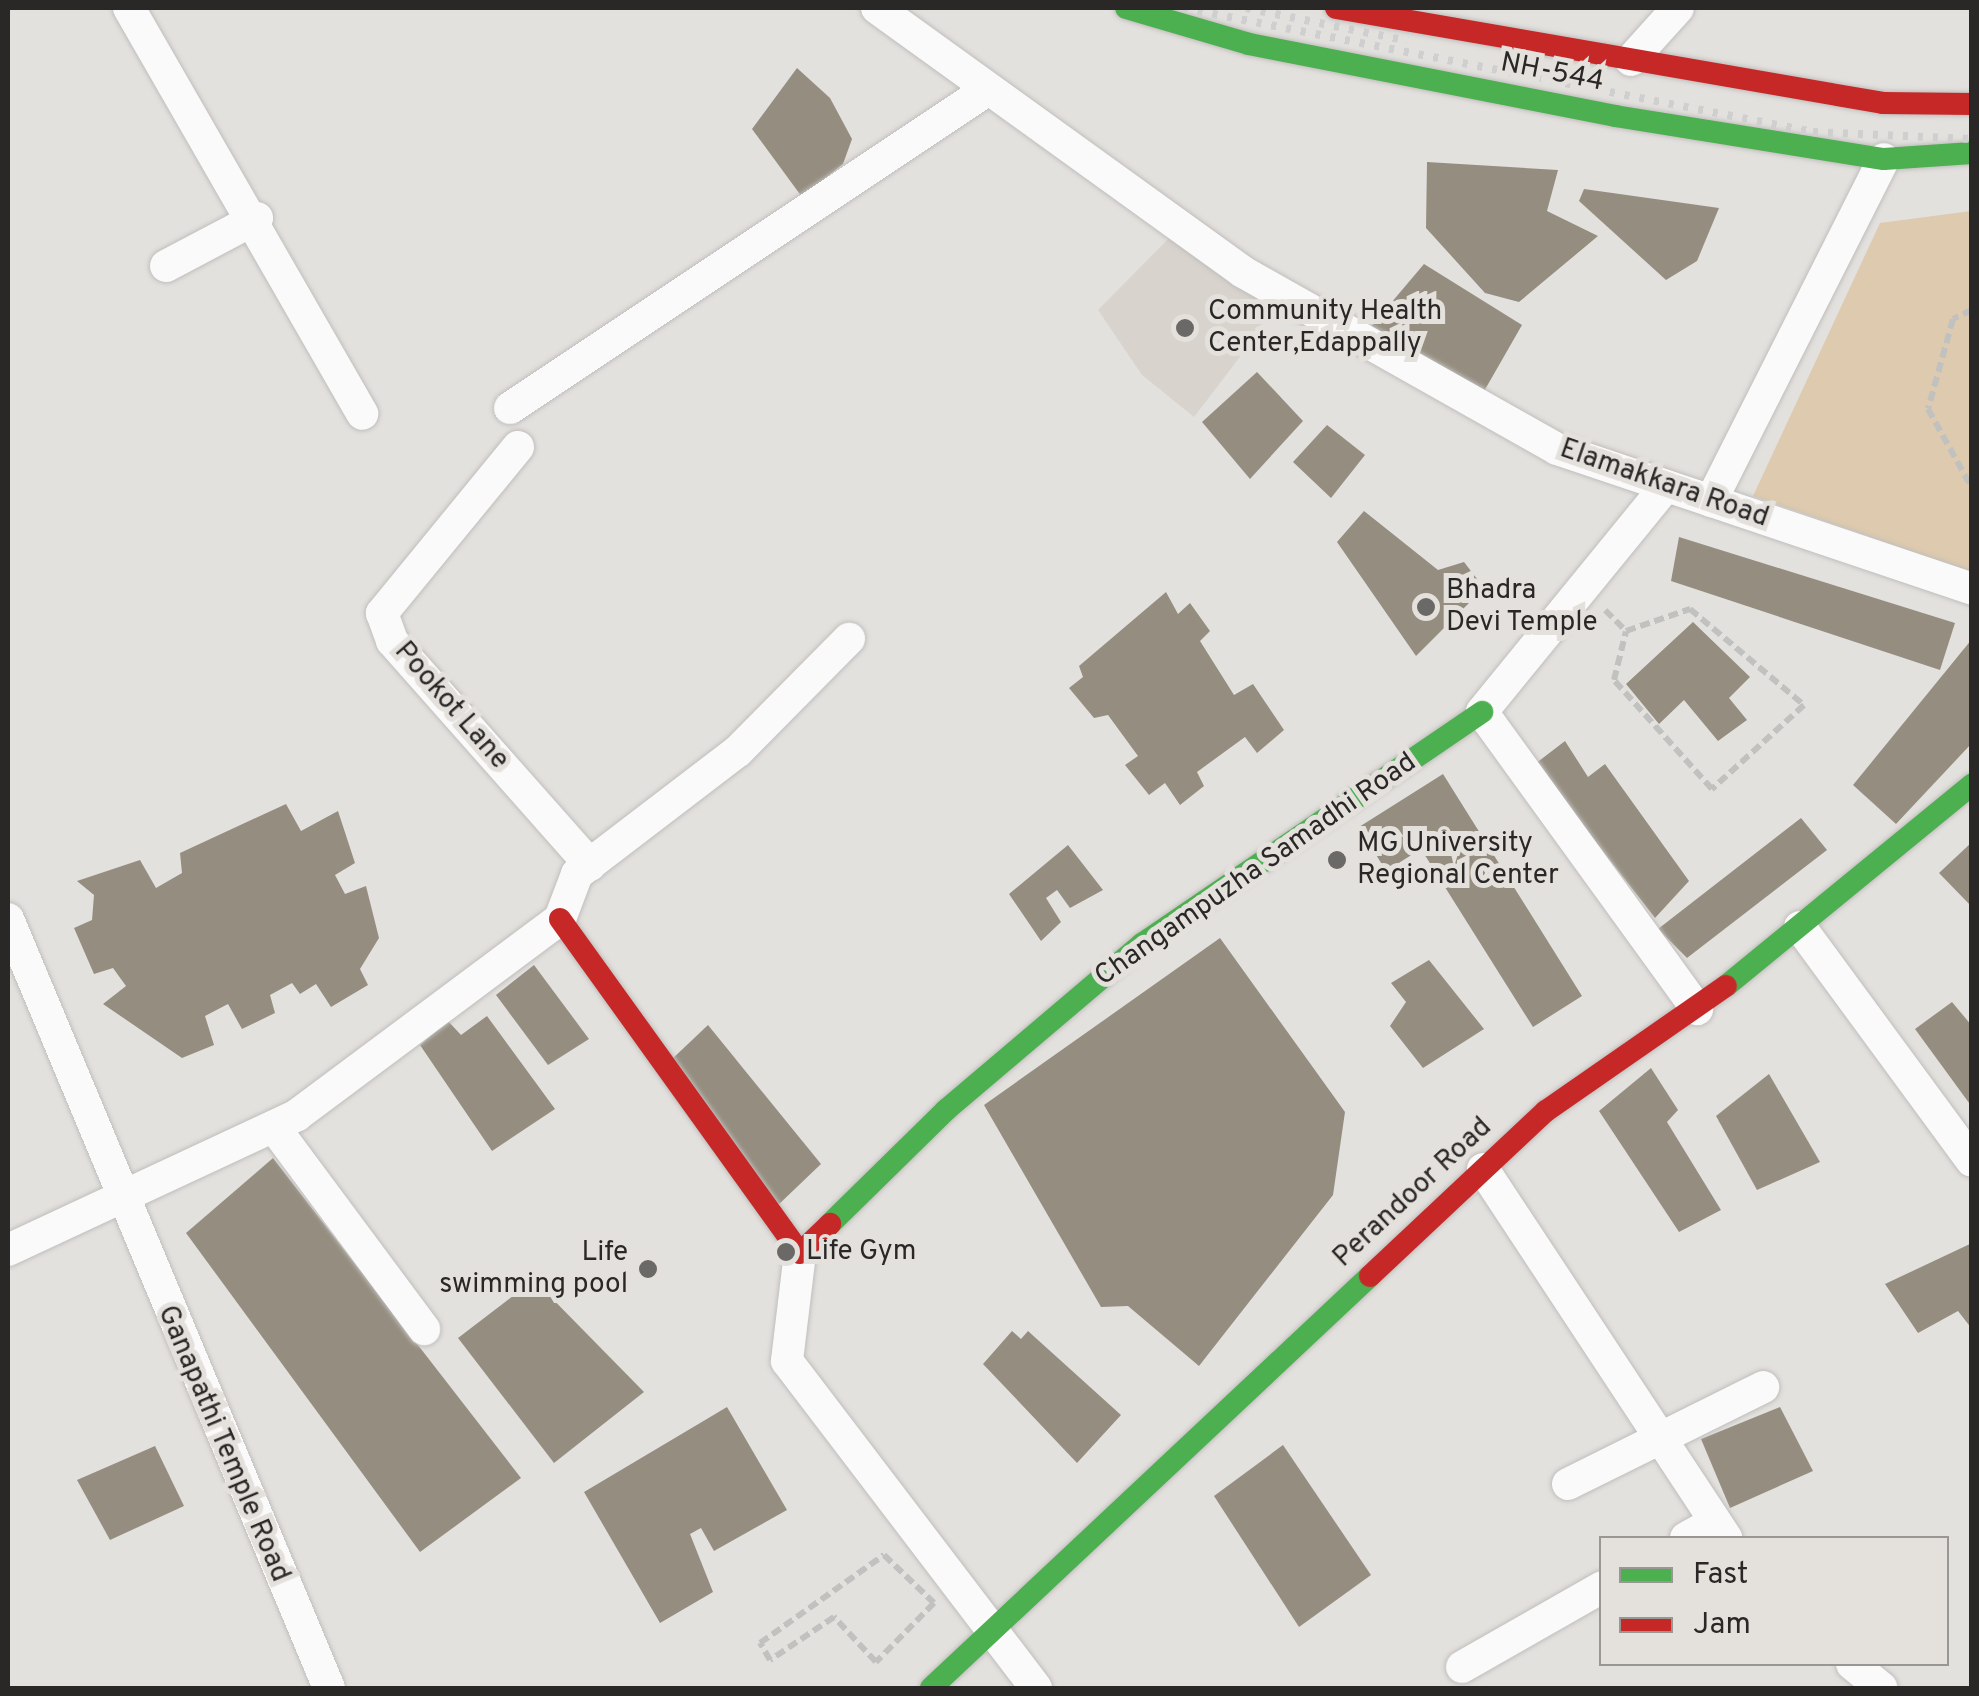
<!DOCTYPE html>
<style>
body{margin:0}
#map{position:relative;width:1979px;height:1696px;overflow:hidden;background:#e3e1de;font-family:Overpass,sans-serif}
div>[style]{position:absolute}
.built>*{inset:0;background:#d8d3cd}
.green>*{inset:0;background:#decaae}
.building>*{inset:0;background:#958e80}
.path>*{height:6px;margin-top:-3px;transform-origin:0;background:repeating-linear-gradient(90deg,#c1c1c0 0 10px,transparent 0 15px)}
.roads{filter:drop-shadow(0 0 2px #c0bebc) drop-shadow(0 0 2px #c0bebc)}
.street>*{height:32px;margin:-16px;padding:0 16px;transform-origin:16px;border-radius:16px;background:#fbfafa}
.fast>*{height:22px;margin:-11px;padding:0 11px;transform-origin:11px;border-radius:11px;background:#4caf50}
.jam>*{height:22px;margin:-11px;padding:0 11px;transform-origin:11px;border-radius:11px;background:#c62828}
.rail>*{height:8px;margin-top:-4px;transform-origin:0;background:repeating-linear-gradient(90deg,#cfcfcf 0 5px,transparent 0 15px)}
.dots>*{width:28px;height:28px;translate:-50% -50%;box-sizing:border-box;border:5px solid #e4e1dd;border-radius:50%}
span{translate:-50% -50%;white-space:nowrap;text-align:center;line-height:1.15;-webkit-text-stroke:10px #e4e1dd;paint-order:stroke}
.street-label{font-size:28px;color:#292827}
.poi-label{font-size:28px;color:#292827}
.left{translate:0 -50%;text-align:left}
.right{translate:-100% -50%;text-align:right}
.frame{position:absolute;inset:0;border:10px solid #292827;pointer-events:none}
.legend{position:absolute;left:1599px;top:1536px;width:350px;height:130px;box-sizing:border-box;background:#e4e1dd;border:2px solid #999794;margin:0;padding:12px 18px;list-style:none;font-size:30px;color:#292827}
.legend li{display:flex;align-items:center;gap:20px;height:50px}
.legend b{width:50px;border:2px solid #999794}
</style>
<div id="map">
<div class="built">
<i style="clip-path:polygon(1169px 238px,1275px 311px,1194px 417px,1142px 375px,1098px 310px)"></i>
</div>
<div class="green">
<i style="clip-path:polygon(1971px 211px,1971px 572px,1753px 496px,1880px 223px)"></i>
</div>
<div class="building">
<i style="clip-path:polygon(797px 68px,830px 98px,852px 139px,843px 164px,802px 197px,752px 129px)"></i>
<i style="clip-path:polygon(1427px 162px,1558px 170px,1547px 211px,1598px 236px,1519px 302px,1485px 293px,1426px 228px)"></i>
<i style="clip-path:polygon(1584px 189px,1719px 208px,1697px 261px,1666px 280px,1579px 201px)"></i>
<i style="clip-path:polygon(1424px 264px,1522px 325px,1479px 400px,1369px 329px)"></i>
<i style="clip-path:polygon(1257px 372px,1303px 421px,1250px 479px,1202px 422px)"></i>
<i style="clip-path:polygon(1327px 425px,1365px 455px,1331px 498px,1293px 462px)"></i>
<i style="clip-path:polygon(1364px 511px,1438px 570px,1464px 562px,1484px 588px,1416px 656px,1337px 542px)"></i>
<i style="clip-path:polygon(1679px 537px,1955px 623px,1940px 670px,1671px 581px)"></i>
<i style="clip-path:polygon(1166px 592px,1178px 614px,1190px 603px,1210px 631px,1200px 641px,1234px 695px,1253px 684px,1284px 730px,1257px 753px,1245px 737px,1197px 772px,1204px 786px,1180px 805px,1165px 783px,1149px 795px,1125px 765px,1138px 756px,1108px 715px,1094px 718px,1069px 688px,1083px 677px,1079px 666px)"></i>
<i style="clip-path:polygon(1693px 622px,1750px 677px,1729px 698px,1747px 720px,1718px 741px,1684px 700px,1659px 724px,1626px 684px)"></i>
<i style="clip-path:polygon(1972px 639px,1972px 743px,1896px 824px,1853px 785px)"></i>
<i style="clip-path:polygon(1565px 741px,1588px 777px,1605px 764px,1689px 881px,1655px 918px,1535px 764px)"></i>
<i style="clip-path:polygon(1443px 774px,1582px 996px,1533px 1027px,1421px 849px,1386px 871px,1359px 827px)"></i>
<i style="clip-path:polygon(286px 804px,301px 831px,338px 811px,355px 863px,335px 875px,345px 894px,366px 886px,379px 938px,360px 969px,368px 985px,331px 1007px,316px 984px,300px 994px,292px 983px,270px 995px,275px 1013px,242px 1029px,228px 1004px,205px 1016px,214px 1045px,182px 1058px,103px 1004px,126px 986px,113px 968px,94px 974px,74px 928px,92px 920px,94px 895px,77px 881px,140px 860px,156px 888px,182px 873px,180px 853px)"></i>
<i style="clip-path:polygon(1801px 818px,1827px 850px,1687px 958px,1658px 929px)"></i>
<i style="clip-path:polygon(1972px 842px,1972px 907px,1939px 873px)"></i>
<i style="clip-path:polygon(1068px 845px,1103px 890px,1070px 908px,1057px 890px,1046px 898px,1061px 922px,1041px 941px,1009px 894px)"></i>
<i style="clip-path:polygon(1220px 938px,1345px 1112px,1333px 1195px,1199px 1366px,1128px 1306px,1101px 1307px,984px 1105px)"></i>
<i style="clip-path:polygon(1429px 960px,1484px 1029px,1423px 1068px,1390px 1026px,1406px 1002px,1391px 983px)"></i>
<i style="clip-path:polygon(534px 965px,589px 1039px,548px 1065px,496px 995px)"></i>
<i style="clip-path:polygon(1952px 1002px,1972px 1026px,1972px 1107px,1915px 1029px)"></i>
<i style="clip-path:polygon(487px 1016px,555px 1109px,492px 1151px,420px 1045px,448px 1021px,461px 1035px)"></i>
<i style="clip-path:polygon(708px 1025px,821px 1164px,776px 1207px,670px 1061px)"></i>
<i style="clip-path:polygon(1651px 1068px,1678px 1110px,1667px 1122px,1721px 1210px,1679px 1232px,1599px 1111px)"></i>
<i style="clip-path:polygon(1769px 1074px,1820px 1162px,1757px 1190px,1716px 1116px)"></i>
<i style="clip-path:polygon(273px 1158px,521px 1478px,420px 1552px,186px 1233px)"></i>
<i style="clip-path:polygon(1972px 1243px,1972px 1329px,1958px 1311px,1918px 1333px,1885px 1284px)"></i>
<i style="clip-path:polygon(534px 1280px,644px 1392px,554px 1463px,458px 1338px)"></i>
<i style="clip-path:polygon(1012px 1331px,1021px 1339px,1028px 1331px,1121px 1415px,1077px 1463px,983px 1364px)"></i>
<i style="clip-path:polygon(727px 1407px,787px 1510px,714px 1551px,701px 1528px,690px 1534px,713px 1592px,660px 1623px,584px 1492px)"></i>
<i style="clip-path:polygon(1780px 1407px,1813px 1471px,1730px 1508px,1701px 1439px)"></i>
<i style="clip-path:polygon(1283px 1445px,1371px 1575px,1299px 1627px,1214px 1496px)"></i>
<i style="clip-path:polygon(155px 1446px,184px 1506px,110px 1540px,77px 1480px)"></i>
</div>
<div class="path">
<i style="left:1972px;top:310px;width:21px;rotate:155deg"></i>
<i style="left:1953px;top:319px;width:93px;rotate:105.5deg"></i>
<i style="left:1928px;top:409px;width:90px;rotate:60.9deg"></i>
<i style="left:1605px;top:610px;width:30px;rotate:45deg"></i>
<i style="left:1626px;top:631px;width:68px;rotate:-19deg"></i>
<i style="left:1690px;top:609px;width:149px;rotate:40.1deg"></i>
<i style="left:1804px;top:705px;width:125px;rotate:137.6deg"></i>
<i style="left:1712px;top:789px;width:147px;rotate:-132deg"></i>
<i style="left:1614px;top:680px;width:50px;rotate:-76.2deg"></i>
<i style="left:884px;top:1555px;width:69px;rotate:43.8deg"></i>
<i style="left:934px;top:1603px;width:83px;rotate:134.5deg"></i>
<i style="left:876px;top:1662px;width:62px;rotate:-133deg"></i>
<i style="left:834px;top:1617px;width:77px;rotate:146.1deg"></i>
<i style="left:770px;top:1660px;width:20px;rotate:-120deg"></i>
<i style="left:760px;top:1643px;width:152px;rotate:-35.4deg"></i>
</div>
<div class="roads">
<div class="street">
<i style="left:129px;top:8px;width:468px;rotate:60.1deg"></i>
<i style="left:877px;top:8px;width:451px;rotate:35.8deg"></i>
<i style="left:1243px;top:272px;width:360px;rotate:29.4deg"></i>
<i style="left:1557px;top:449px;width:438px;rotate:18.6deg"></i>
<i style="left:1631px;top:60px;width:70px;rotate:-47.9deg"></i>
<i style="left:166px;top:266px;width:103px;rotate:-27.8deg"></i>
<i style="left:510px;top:408px;width:573px;rotate:-33.69deg"></i>
<i style="left:518px;top:447px;width:215px;rotate:129.3deg"></i>
<i style="left:382px;top:613px;width:30px;rotate:70deg"></i>
<i style="left:392px;top:641px;width:299px;rotate:48.5deg"></i>
<i style="left:1666px;top:486px;width:291px;rotate:129.2deg"></i>
<i style="left:1482px;top:712px;width:367px;rotate:54.1deg"></i>
<i style="left:1711px;top:501px;width:383px;rotate:-63.2deg"></i>
<i style="left:8px;top:919px;width:833px;rotate:67.34deg"></i>
<i style="left:1800px;top:927px;width:290px;rotate:53.7deg"></i>
<i style="left:274px;top:1127px;width:252px;rotate:53.4deg"></i>
<i style="left:1483px;top:1169px;width:442px;rotate:56.6deg"></i>
<i style="left:8px;top:1250px;width:319px;rotate:-25deg"></i>
<i style="left:297px;top:1115px;width:328px;rotate:-36.7deg"></i>
<i style="left:560px;top:919px;width:48px;rotate:-69.3deg"></i>
<i style="left:577px;top:874px;width:203px;rotate:-37.4deg"></i>
<i style="left:738px;top:751px;width:158px;rotate:-45.3deg"></i>
<i style="left:800px;top:1253px;width:109px;rotate:96.9deg"></i>
<i style="left:787px;top:1361px;width:411px;rotate:52.7deg"></i>
<i style="left:1568px;top:1484px;width:218px;rotate:-26.4deg"></i>
<i style="left:1686px;top:1538px;width:33px;rotate:-29deg"></i>
<i style="left:1852px;top:1664px;width:38px;rotate:39deg"></i>
<i style="left:1462px;top:1667px;width:161px;rotate:-29.7deg"></i>
</div>
<div class="fast">
<i style="left:1126px;top:8px;width:128px;rotate:16.3deg"></i>
<i style="left:1249px;top:44px;width:373px;rotate:11.1deg"></i>
<i style="left:1615px;top:116px;width:272px;rotate:9.1deg"></i>
<i style="left:1884px;top:159px;width:88px;rotate:-3.9deg"></i>
<i style="left:1726px;top:986px;width:318px;rotate:-39.3deg"></i>
<i style="left:830px;top:1224px;width:163px;rotate:-44.5deg"></i>
<i style="left:946px;top:1110px;width:257px;rotate:-40.3deg"></i>
<i style="left:1142px;top:944px;width:412px;rotate:-34.3deg"></i>
<i style="left:931px;top:1688px;width:602px;rotate:-43.18deg"></i>
</div>
<div class="jam">
<i style="left:1336px;top:8px;width:555px;rotate:9.85deg"></i>
<i style="left:1883px;top:103px;width:89px;rotate:0.6deg"></i>
<i style="left:560px;top:919px;width:411px;rotate:54.3deg"></i>
<i style="left:800px;top:1253px;width:42px;rotate:-44deg"></i>
<i style="left:1370px;top:1276px;width:241px;rotate:-43.2deg"></i>
<i style="left:1546px;top:1111px;width:219px;rotate:-34.8deg"></i>
</div>
</div>
<div class="rail">
<i style="left:1183px;top:8px;width:642px;rotate:11.13deg"></i>
<i style="left:1813px;top:132px;width:159px;rotate:2.5deg"></i>
<i style="left:1246px;top:8px;width:165px;rotate:11.5deg"></i>
</div>
<div class="dots">
<i style="left:1185px;top:328px;background:#6a6967"></i>
<i style="left:1426px;top:607px;background:#6a6967"></i>
<i style="left:1337px;top:860px;background:#6a6967"></i>
<i style="left:786px;top:1252px;background:#6a6967"></i>
<i style="left:648px;top:1269px;background:#6a6967"></i>
</div>
<div class="street-label">
<span style="left:1552px;top:73px;rotate:11deg">NH-544</span>
<span style="left:1664px;top:484px;rotate:19deg">Elamakkara Road</span>
<span style="left:451px;top:706px;rotate:49deg">Pookot Lane</span>
<span style="left:1256px;top:870px;rotate:-35deg">Changampuzha Samadhi Road</span>
<span style="left:1413px;top:1193px;rotate:-43deg">Perandoor Road</span>
<span style="left:223px;top:1444px;rotate:67deg">Ganapathi Temple Road</span>
</div>
<div class="poi-label">
<span class="left" style="left:1208px;top:328px">Community Health<br>Center,Edappally</span>
<span class="left" style="left:1446px;top:607px">Bhadra<br>Devi Temple</span>
<span class="left" style="left:1357px;top:860px">MG University<br>Regional Center</span>
<span class="left" style="left:806px;top:1252px">Life Gym</span>
<span class="right" style="left:628px;top:1269px">Life<br>swimming pool</span>
</div>
<div class="frame"></div>
<ul class="legend">
<li><b style="height:12px;background:#4caf50"></b>Fast</li>
<li><b style="height:12px;background:#c62828"></b>Jam</li>
</ul>
</div>
